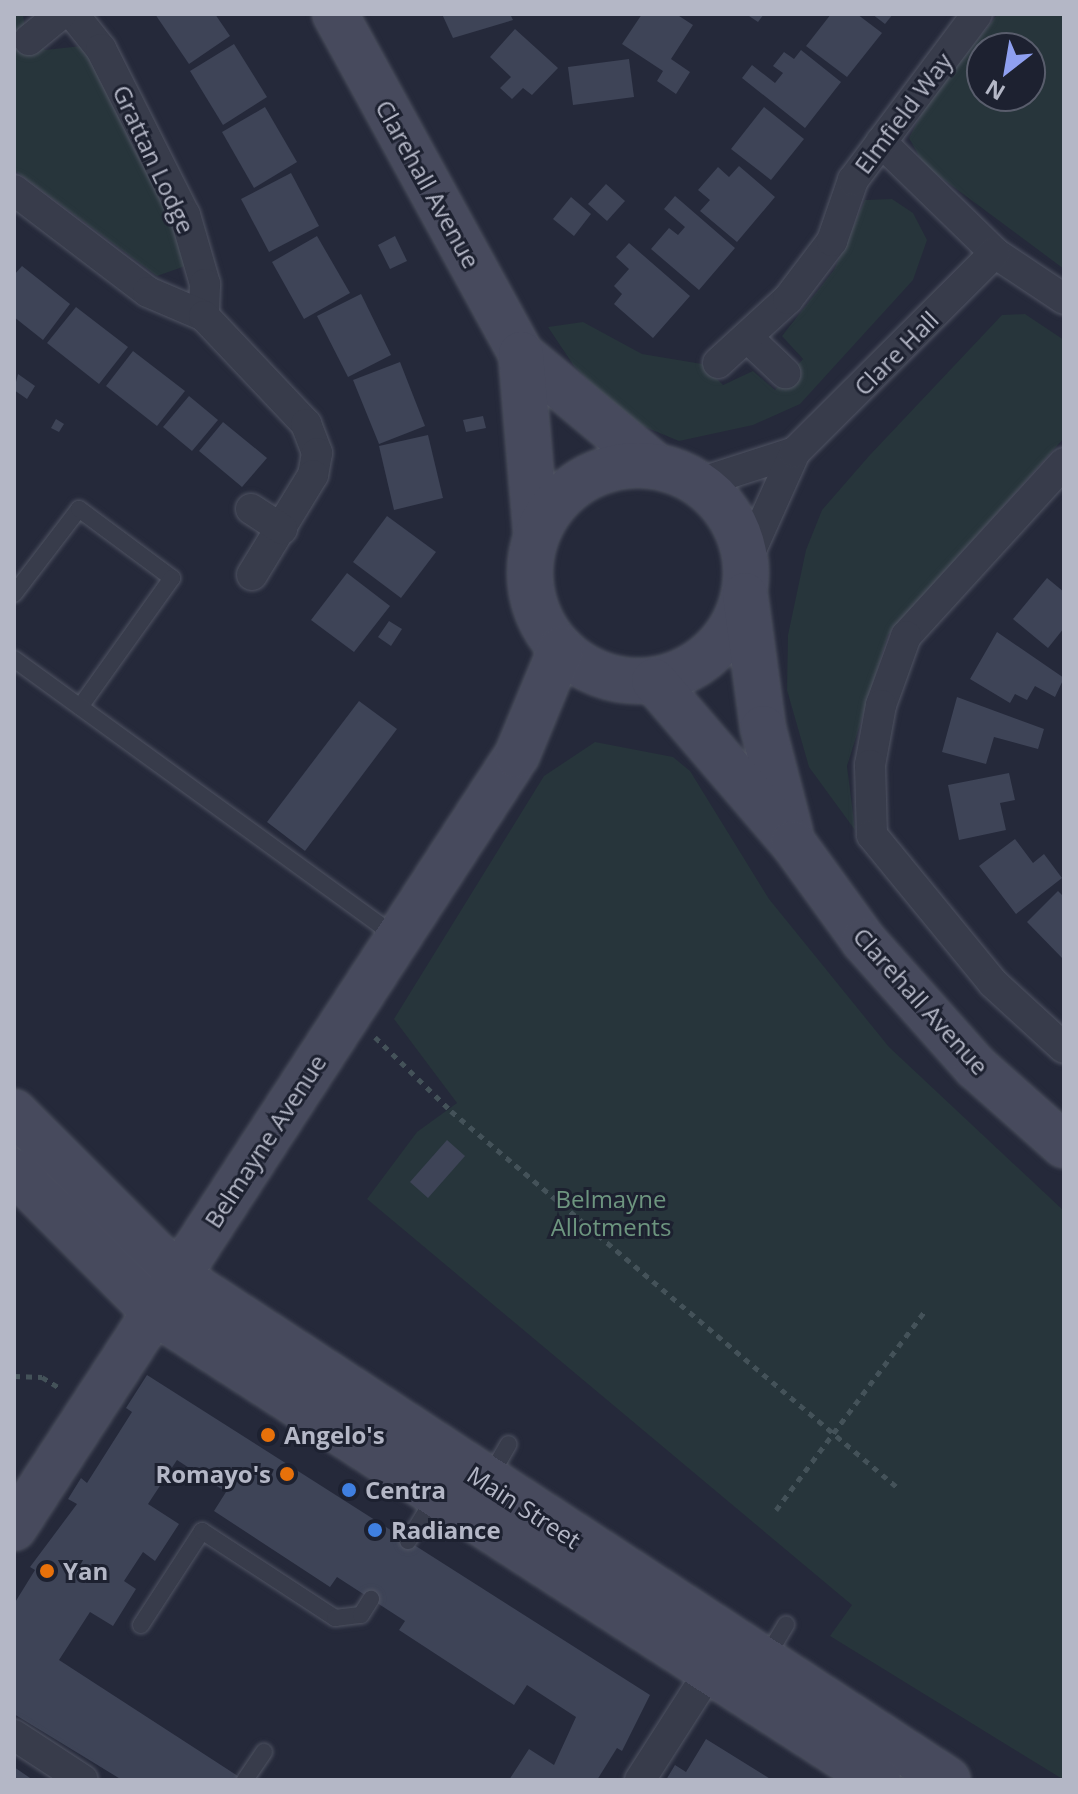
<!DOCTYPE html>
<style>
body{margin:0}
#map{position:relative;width:1078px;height:1794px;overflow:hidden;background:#25293a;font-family:"Open Sans",sans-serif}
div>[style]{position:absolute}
.green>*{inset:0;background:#27353b}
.building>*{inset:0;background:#3e4457}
.path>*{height:5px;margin-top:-2.5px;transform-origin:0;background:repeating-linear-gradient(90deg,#445259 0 6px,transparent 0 12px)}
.roads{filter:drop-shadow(0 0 2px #505463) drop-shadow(0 0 2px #505463)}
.lane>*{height:16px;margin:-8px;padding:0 8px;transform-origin:8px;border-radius:8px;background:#383c4b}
.street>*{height:30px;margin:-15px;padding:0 15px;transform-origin:15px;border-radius:15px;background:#383c4b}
.secondary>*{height:44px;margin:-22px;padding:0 22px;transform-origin:22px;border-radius:22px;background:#474a5d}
.secondary>.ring{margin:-22px;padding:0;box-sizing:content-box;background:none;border:44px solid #474a5d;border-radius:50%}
.dots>*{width:22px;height:22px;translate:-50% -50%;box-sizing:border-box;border:4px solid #1d2130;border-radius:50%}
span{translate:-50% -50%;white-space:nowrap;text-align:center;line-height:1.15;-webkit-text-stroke:6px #1d2130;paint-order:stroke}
.street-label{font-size:24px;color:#b4b7c6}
.park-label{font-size:24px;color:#6d957f}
.poi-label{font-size:24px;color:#b4b7c6;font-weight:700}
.left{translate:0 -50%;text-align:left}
.right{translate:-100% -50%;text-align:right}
.frame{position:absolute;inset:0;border:16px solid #b4b7c6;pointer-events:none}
.north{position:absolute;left:966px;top:32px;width:80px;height:80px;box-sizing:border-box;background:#1d2130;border:2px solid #595d6c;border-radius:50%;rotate:211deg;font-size:22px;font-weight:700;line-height:32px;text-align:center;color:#b4b7c6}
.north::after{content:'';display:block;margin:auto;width:28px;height:36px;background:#8fa0f0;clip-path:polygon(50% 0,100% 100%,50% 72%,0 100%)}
</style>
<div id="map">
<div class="green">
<i style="clip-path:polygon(14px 14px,23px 14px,25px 31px,45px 50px,82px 46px,171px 210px,188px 265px,157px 276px,14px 170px)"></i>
<i style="clip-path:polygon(evenodd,998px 14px,1064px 14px,1064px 269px,924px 165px,909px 138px,927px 103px,998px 14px,982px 48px,1030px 48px,1030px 96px,982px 96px,982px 48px)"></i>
<i style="clip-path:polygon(892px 199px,913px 213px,927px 240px,913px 280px,800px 404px,753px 425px,679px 441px,626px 419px,574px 366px,548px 327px,583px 322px,642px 354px,702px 364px,723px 385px,753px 371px,775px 390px,803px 359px,782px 336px,834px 270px,865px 200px)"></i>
<i style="clip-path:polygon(1025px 314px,1064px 340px,1064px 438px,888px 635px,847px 766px,855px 830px,809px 767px,787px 690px,788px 635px,806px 550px,822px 510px,869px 456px,1002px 315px)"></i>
<i style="clip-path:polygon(595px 742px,673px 757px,690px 771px,769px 899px,889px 1047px,1064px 1211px,1064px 1780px,830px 1636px,852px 1605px,367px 1199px,417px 1132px,457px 1103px,394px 1019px,544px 776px)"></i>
</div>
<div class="building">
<i style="clip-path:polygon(155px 14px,215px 14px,230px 36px,189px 64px)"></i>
<i style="clip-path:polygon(442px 14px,510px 14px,513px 20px,453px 38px)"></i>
<i style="clip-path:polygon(642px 14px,676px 14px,693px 25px,671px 59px,690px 72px,676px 94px,657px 81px,663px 71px,622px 44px)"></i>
<i style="clip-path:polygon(746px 14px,764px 14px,758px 22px)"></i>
<i style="clip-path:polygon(831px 14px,857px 14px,882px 33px,847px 77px,806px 46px)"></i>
<i style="clip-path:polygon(872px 14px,893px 14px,885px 24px)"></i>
<i style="clip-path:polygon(515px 29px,558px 68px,532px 95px,523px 88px,512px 99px,500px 88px,511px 77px,490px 57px)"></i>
<i style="clip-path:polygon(234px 44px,267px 97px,223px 125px,190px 71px)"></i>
<i style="clip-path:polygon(801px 50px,841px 82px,805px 128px,742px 78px,752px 65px,775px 83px,783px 73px,773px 66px,784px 52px,794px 59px)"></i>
<i style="clip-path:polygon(629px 59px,634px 97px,573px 105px,568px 67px)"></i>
<i style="clip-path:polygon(265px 107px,297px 162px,254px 188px,222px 132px)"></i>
<i style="clip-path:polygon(764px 107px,804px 139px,771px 180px,731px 149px)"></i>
<i style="clip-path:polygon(739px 166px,775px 197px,737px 242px,700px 211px,710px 200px,698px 190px,718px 167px,729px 177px)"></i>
<i style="clip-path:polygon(291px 173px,319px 226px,269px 252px,241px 199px)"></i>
<i style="clip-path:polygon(606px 184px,625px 201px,607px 221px,588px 204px)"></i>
<i style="clip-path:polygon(675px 196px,735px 248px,699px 290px,651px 249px,669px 228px,678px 235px,685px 227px,664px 209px)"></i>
<i style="clip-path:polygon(571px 197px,591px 214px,574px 236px,553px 219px)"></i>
<i style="clip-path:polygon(317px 236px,350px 293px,304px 319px,272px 262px)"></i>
<i style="clip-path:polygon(395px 236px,407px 261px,390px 269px,378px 245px)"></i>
<i style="clip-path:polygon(629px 243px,690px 296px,653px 338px,614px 304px,622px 294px,614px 286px,629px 269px,616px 257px)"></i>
<i style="clip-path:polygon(22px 266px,70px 304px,43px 340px,14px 317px,14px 275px)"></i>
<i style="clip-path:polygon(361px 294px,391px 355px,348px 377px,317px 316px)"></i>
<i style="clip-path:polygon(76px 307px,128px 347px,99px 384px,47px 343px)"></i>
<i style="clip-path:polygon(133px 351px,185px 391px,157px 426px,106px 386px)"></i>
<i style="clip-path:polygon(400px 362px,425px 426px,379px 444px,353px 380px)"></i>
<i style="clip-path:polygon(18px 374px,35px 386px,27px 399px,14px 390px)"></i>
<i style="clip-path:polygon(189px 396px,218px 420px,192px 451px,163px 427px)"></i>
<i style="clip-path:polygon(483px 416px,486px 428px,466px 432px,463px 420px)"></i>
<i style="clip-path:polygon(56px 419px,64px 424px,59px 432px,51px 428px)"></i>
<i style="clip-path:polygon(223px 422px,267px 458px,242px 487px,199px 451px)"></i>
<i style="clip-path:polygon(428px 435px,443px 498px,394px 510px,379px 446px)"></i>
<i style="clip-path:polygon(387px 516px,436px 552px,401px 598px,353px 562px)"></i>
<i style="clip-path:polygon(347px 573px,390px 606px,354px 652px,311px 620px)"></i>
<i style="clip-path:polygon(1047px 578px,1064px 592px,1064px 628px,1048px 648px,1013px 619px)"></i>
<i style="clip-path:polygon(389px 621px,402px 629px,391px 646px,378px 637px)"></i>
<i style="clip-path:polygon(997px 632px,1064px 678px,1055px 697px,1035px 686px,1027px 700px,1015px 694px,1010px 703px,970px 679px)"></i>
<i style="clip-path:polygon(957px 697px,1044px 729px,1038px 749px,994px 737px,986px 764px,942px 752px)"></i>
<i style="clip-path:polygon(359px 701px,397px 729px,305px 851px,267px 822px)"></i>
<i style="clip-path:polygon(1009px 773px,1015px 800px,1000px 803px,1006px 830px,959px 840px,948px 785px)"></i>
<i style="clip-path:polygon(1015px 839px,1033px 863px,1044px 854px,1062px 878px,1016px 914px,979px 866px)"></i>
<i style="clip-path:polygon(1058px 891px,1064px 897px,1064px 960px,1027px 922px)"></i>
<i style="clip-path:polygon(447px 1140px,465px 1156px,428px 1198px,410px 1182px)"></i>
<i style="clip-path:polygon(147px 1375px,650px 1695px,622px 1751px,617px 1748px,597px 1780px,509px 1780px,529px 1749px,554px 1765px,576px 1717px,527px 1685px,514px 1705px,399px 1630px,405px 1621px,337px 1577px,330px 1587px,214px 1511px,226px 1492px,177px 1460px,148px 1504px,179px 1524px,155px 1561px,143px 1552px,124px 1581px,136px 1589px,113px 1626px,90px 1612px,59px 1660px,244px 1780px,122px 1780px,14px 1714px,14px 1604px,35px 1570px,30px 1567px,77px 1504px,68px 1499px,81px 1478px,87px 1483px,132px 1412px,126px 1408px)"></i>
<i style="clip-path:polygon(706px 1739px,772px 1780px,666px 1780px,675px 1765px,686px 1772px)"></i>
<i style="clip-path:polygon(14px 1767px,33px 1780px,14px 1780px)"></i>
</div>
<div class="path">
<i style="left:375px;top:1037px;width:106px;rotate:44.2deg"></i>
<i style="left:451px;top:1111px;width:585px;rotate:40.14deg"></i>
<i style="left:14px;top:1376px;width:28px;rotate:2deg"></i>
<i style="left:42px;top:1377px;width:22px;rotate:32deg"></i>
<i style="left:776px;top:1510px;width:247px;rotate:-53.2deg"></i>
</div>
<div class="roads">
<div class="lane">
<i style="left:14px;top:594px;width:107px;rotate:-52.6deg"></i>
<i style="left:79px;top:509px;width:116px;rotate:36.6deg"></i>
<i style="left:172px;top:578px;width:158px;rotate:125.5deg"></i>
<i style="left:14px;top:659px;width:473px;rotate:36deg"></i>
<i style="left:489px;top:1478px;width:39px;rotate:-60deg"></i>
<i style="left:408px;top:1541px;width:53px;rotate:-58.1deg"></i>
<i style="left:141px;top:1625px;width:112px;rotate:-57deg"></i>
<i style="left:202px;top:1531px;width:159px;rotate:33.2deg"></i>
<i style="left:335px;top:1618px;width:26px;rotate:-7deg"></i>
<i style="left:361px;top:1615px;width:19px;rotate:-58deg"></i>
<i style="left:766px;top:1658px;width:39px;rotate:-59deg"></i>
<i style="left:245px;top:1780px;width:34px;rotate:-56deg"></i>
</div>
<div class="street">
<i style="left:73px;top:14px;width:45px;rotate:51.3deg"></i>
<i style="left:101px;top:49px;width:186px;rotate:63.2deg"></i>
<i style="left:185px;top:215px;width:72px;rotate:73.8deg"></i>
<i style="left:205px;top:284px;width:32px;rotate:92deg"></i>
<i style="left:29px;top:40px;width:41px;rotate:-39.1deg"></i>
<i style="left:881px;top:142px;width:159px;rotate:44.2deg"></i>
<i style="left:995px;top:253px;width:83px;rotate:33.7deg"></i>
<i style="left:14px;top:190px;width:168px;rotate:37.3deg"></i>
<i style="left:148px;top:292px;width:61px;rotate:23.2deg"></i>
<i style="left:204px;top:316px;width:149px;rotate:46.6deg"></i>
<i style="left:306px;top:424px;width:31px;rotate:69deg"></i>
<i style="left:317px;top:453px;width:22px;rotate:100deg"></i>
<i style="left:313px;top:475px;width:117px;rotate:121.4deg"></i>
<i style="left:749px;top:339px;width:50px;rotate:43.4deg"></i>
<i style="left:718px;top:363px;width:95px;rotate:-42.4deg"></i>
<i style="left:788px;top:299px;width:73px;rotate:-52.8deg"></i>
<i style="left:832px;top:241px;width:65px;rotate:-71deg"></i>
<i style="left:853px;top:180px;width:207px;rotate:-53.2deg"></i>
<i style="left:1064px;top:463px;width:234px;rotate:132.4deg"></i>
<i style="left:906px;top:636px;width:73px;rotate:109.9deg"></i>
<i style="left:881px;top:705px;width:61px;rotate:100.4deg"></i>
<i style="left:870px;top:765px;width:70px;rotate:88.4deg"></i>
<i style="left:872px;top:835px;width:191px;rotate:50.7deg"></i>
<i style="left:993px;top:983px;width:96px;rotate:42.5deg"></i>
<i style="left:699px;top:483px;width:101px;rotate:-17.9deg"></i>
<i style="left:251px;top:509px;width:37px;rotate:33deg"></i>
<i style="left:746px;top:561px;width:120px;rotate:-65.8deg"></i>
<i style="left:795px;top:452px;width:282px;rotate:-44.9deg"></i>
<i style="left:14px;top:1735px;width:82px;rotate:33.1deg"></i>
<i style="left:640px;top:1780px;width:128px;rotate:-57.4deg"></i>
</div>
<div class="secondary">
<i style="left:335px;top:14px;width:388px;rotate:61.3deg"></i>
<i style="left:521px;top:354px;width:173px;rotate:39.8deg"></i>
<i style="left:521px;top:354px;width:180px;rotate:85.2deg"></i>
<i class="ring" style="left:530px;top:465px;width:172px;height:172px"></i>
<i style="left:745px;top:595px;width:134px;rotate:82.3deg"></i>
<i style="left:763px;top:728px;width:107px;rotate:75.4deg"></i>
<i style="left:654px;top:681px;width:213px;rotate:49.4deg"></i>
<i style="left:793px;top:843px;width:121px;rotate:54.1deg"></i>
<i style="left:864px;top:941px;width:169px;rotate:48.4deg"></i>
<i style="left:976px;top:1067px;width:118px;rotate:41.6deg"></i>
<i style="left:14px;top:1112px;width:232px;rotate:45deg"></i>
<i style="left:178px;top:1276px;width:920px;rotate:33.21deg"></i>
<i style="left:14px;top:1171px;width:199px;rotate:45.2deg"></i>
<i style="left:154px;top:1312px;width:862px;rotate:32.88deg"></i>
<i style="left:14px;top:1528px;width:922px;rotate:-56.95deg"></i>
<i style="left:517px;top:755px;width:115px;rotate:-67.5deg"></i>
</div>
</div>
<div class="dots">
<i style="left:268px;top:1435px;background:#e8710a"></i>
<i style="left:287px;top:1474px;background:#e8710a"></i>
<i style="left:349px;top:1490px;background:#3f7fe0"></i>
<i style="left:375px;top:1530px;background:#3f7fe0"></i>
<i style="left:47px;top:1571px;background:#e8710a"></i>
</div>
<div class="street-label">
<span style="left:903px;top:113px;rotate:-53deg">Elmfield Way</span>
<span style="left:154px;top:159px;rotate:65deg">Grattan Lodge</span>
<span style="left:428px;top:184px;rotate:61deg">Clarehall Avenue</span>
<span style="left:896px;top:353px;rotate:-45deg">Clare Hall</span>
<span style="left:921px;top:1001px;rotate:48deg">Clarehall Avenue</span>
<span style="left:265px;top:1141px;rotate:-57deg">Belmayne Avenue</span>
<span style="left:524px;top:1507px;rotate:33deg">Main Street</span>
</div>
<div class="park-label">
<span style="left:611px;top:1213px">Belmayne<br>Allotments</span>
</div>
<div class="poi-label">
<span class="left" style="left:284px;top:1435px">Angelo's</span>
<span class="right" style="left:271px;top:1474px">Romayo's</span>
<span class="left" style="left:365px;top:1490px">Centra</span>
<span class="left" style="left:391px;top:1530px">Radiance</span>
<span class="left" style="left:63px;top:1571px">Yan</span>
</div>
<div class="frame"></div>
<div class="north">N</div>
</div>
